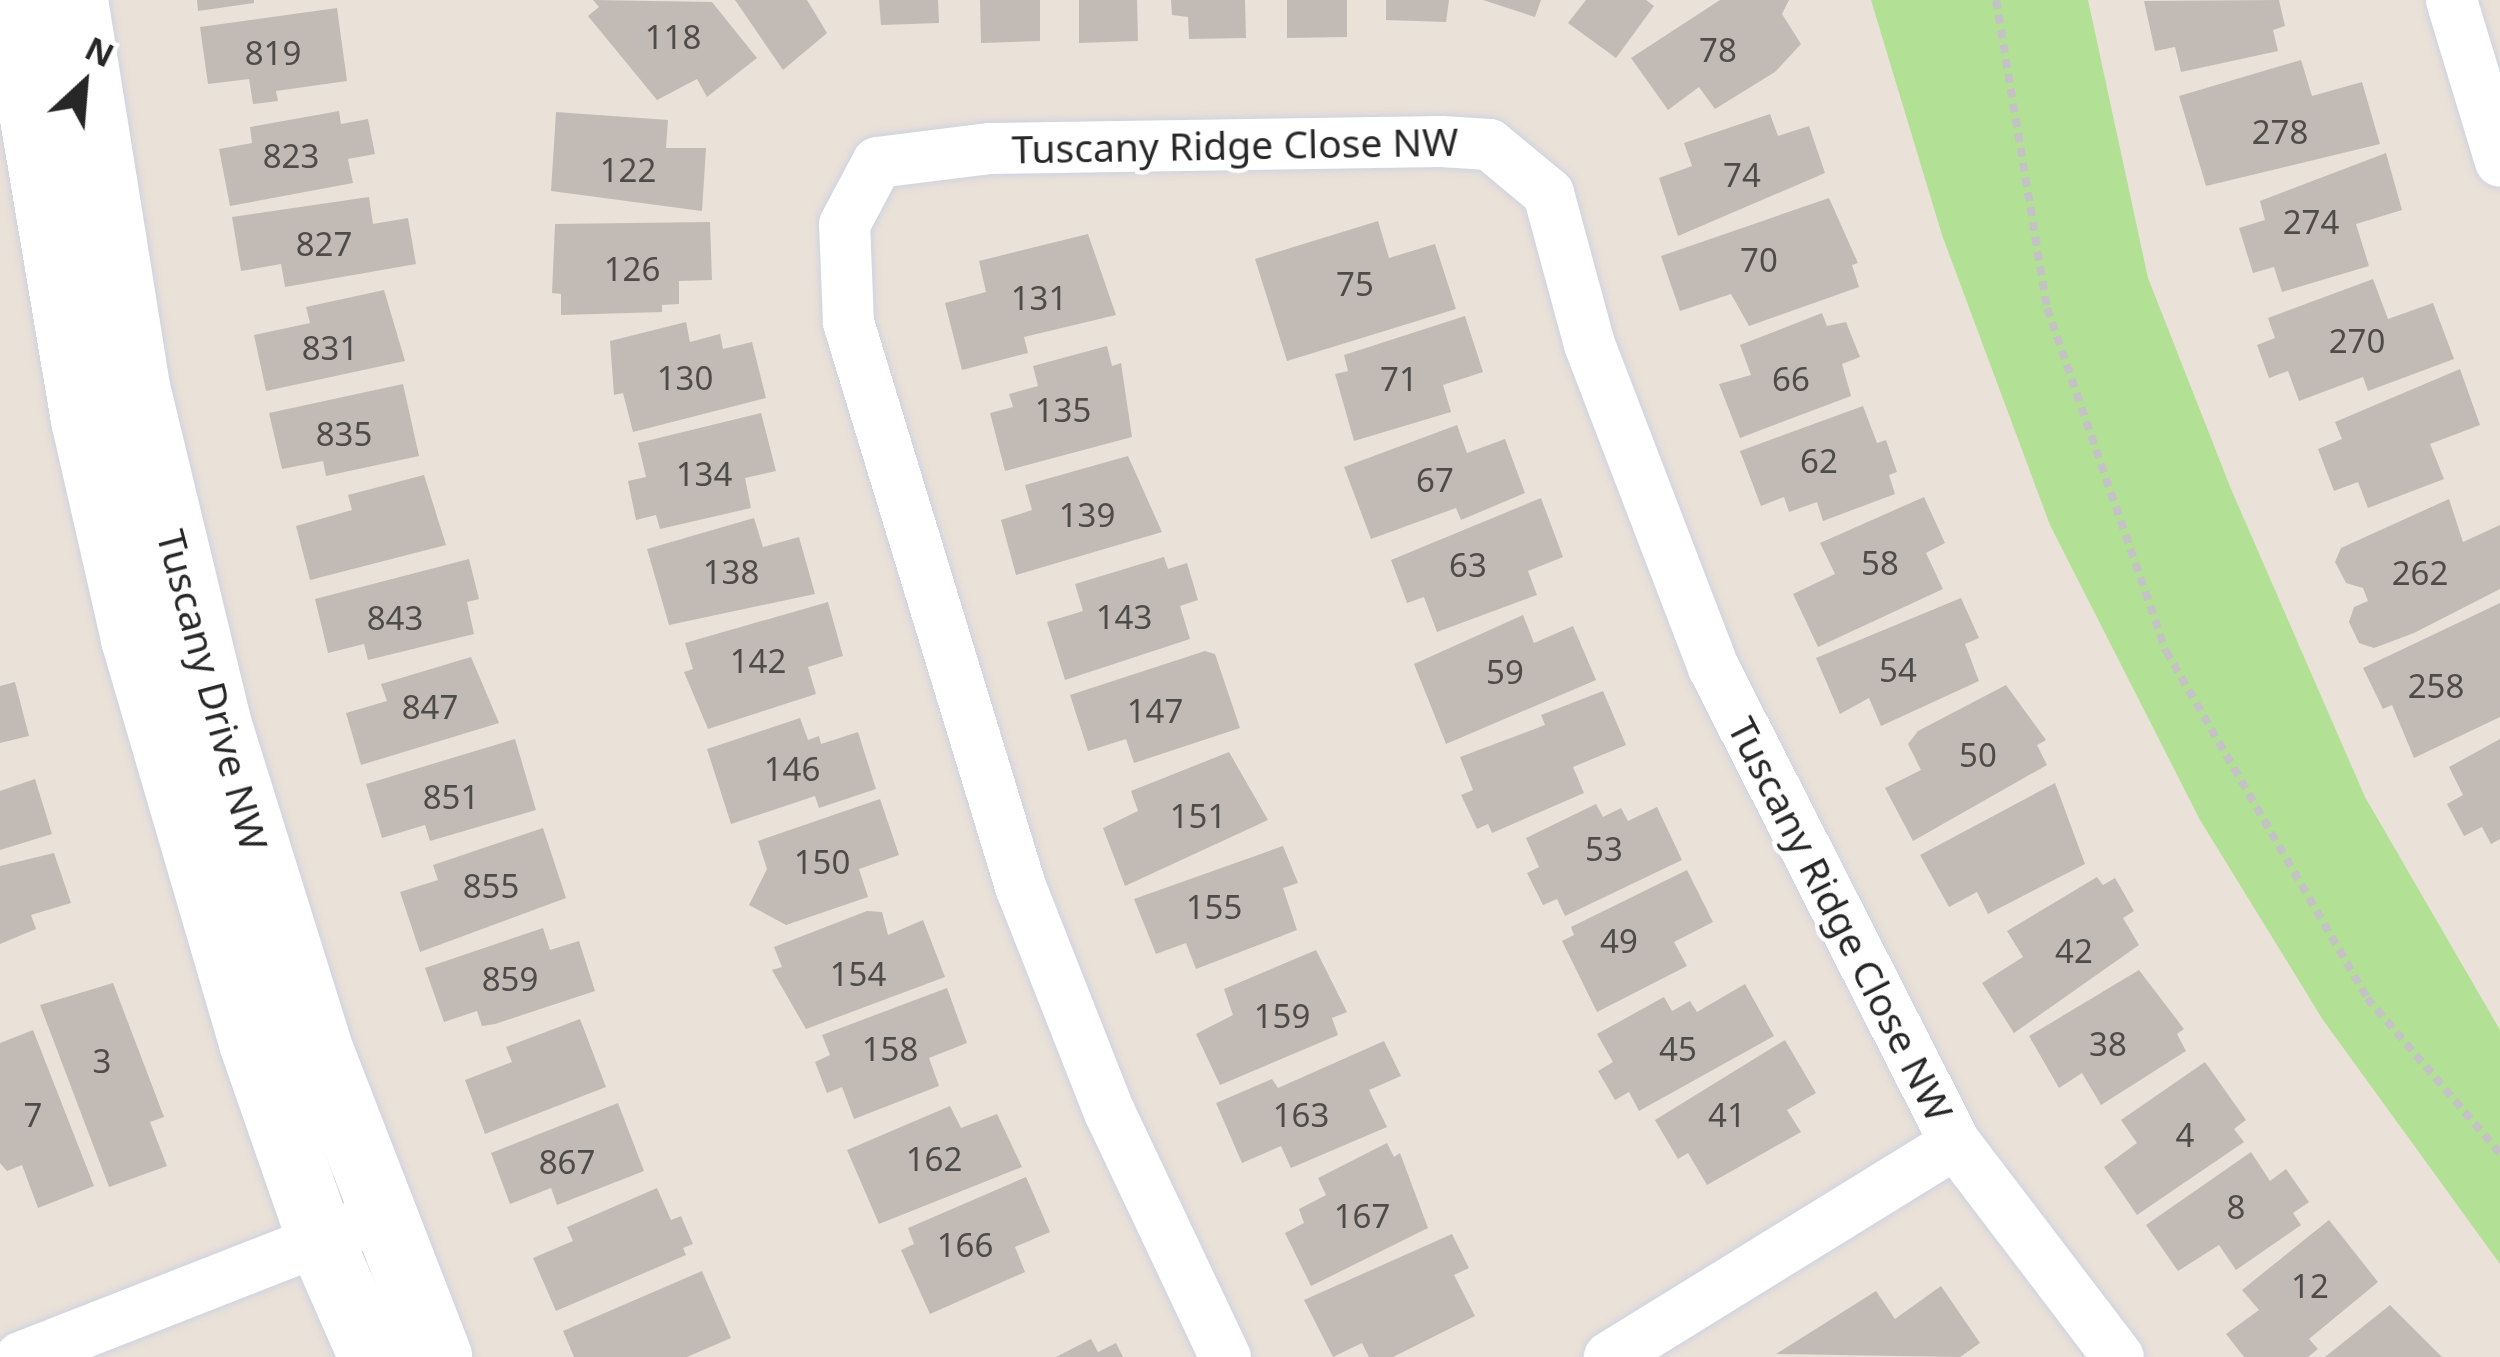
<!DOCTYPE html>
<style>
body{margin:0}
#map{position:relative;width:2500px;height:1357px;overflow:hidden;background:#eae1d8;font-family:"Noto Sans",sans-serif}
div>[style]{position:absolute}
.green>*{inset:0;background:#b2e095}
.building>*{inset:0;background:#c2bbb5}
.path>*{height:8px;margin-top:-4px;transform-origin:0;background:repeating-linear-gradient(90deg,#c3c3c3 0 9px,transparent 0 15px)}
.roads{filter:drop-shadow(0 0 3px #ced2e0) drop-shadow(0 0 3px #ced2e0)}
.street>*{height:51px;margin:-25.5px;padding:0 25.5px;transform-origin:25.5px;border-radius:25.5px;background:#fff}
.secondary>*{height:66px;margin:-33px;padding:0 33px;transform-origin:33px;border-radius:33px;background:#fff}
span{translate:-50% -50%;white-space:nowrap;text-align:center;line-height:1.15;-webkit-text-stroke:9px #fff;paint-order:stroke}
.number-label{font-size:33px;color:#4e4c4a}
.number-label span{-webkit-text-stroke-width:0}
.street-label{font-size:39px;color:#272727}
.north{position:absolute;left:24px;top:24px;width:120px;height:120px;-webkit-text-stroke:9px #fff;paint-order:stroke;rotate:26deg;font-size:33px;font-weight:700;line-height:48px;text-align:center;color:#272727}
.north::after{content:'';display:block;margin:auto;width:42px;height:54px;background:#272727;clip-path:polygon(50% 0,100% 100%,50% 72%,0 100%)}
</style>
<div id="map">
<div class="green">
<i style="clip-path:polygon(1871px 0,2088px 0,2148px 278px,2231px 489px,2365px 797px,2500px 1030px,2500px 1264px,2323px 1020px,2200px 820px,2050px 525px,1942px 235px)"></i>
</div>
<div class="building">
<i style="clip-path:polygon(197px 0,254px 0,254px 3px,198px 11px)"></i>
<i style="clip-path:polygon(593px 0,712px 2px,757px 58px,707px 97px,697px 79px,657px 100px,588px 16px,599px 7px)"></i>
<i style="clip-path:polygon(735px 0,807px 0,827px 33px,783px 70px)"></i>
<i style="clip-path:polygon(879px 0,938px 0,939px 23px,881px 25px)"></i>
<i style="clip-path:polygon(980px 0,1040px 0,1040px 41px,981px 43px)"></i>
<i style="clip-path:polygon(1079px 0,1137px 0,1138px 41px,1079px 43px)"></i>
<i style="clip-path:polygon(1171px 0,1245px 0,1246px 38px,1189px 39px,1188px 17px,1172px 15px)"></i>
<i style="clip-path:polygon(1287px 0,1347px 0,1347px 37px,1287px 38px)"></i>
<i style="clip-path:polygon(1386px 0,1449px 0,1446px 22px,1386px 20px)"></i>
<i style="clip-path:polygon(1483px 0,1541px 0,1535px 17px)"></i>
<i style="clip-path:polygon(1586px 0,1646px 0,1654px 6px,1616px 58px,1568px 23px)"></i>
<i style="clip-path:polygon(1720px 0,1789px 0,1782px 14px,1801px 44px,1775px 72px,1715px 109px,1699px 87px,1668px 110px,1631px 58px)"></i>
<i style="clip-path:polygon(2279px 0,2285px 26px,2273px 30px,2278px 51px,2181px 72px,2175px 47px,2155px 51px,2144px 1px)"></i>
<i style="clip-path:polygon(337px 8px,347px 81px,276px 91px,278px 101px,253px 104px,249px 79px,208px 84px,200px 27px)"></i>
<i style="clip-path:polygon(2301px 60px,2312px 96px,2362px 82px,2380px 144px,2206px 186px,2179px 96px)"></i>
<i style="clip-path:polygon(339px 111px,341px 124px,368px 119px,375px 154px,348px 159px,353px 183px,230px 206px,219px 149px,252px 143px,250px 127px)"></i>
<i style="clip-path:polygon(556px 112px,668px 120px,666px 148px,706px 148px,702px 211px,551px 191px)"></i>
<i style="clip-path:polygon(1770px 114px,1778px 136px,1809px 126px,1825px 173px,1678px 236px,1659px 178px,1692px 166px,1684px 143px)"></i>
<i style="clip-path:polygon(2386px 153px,2402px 210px,2356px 224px,2369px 266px,2282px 292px,2274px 267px,2253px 273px,2239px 228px,2265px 220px,2260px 201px)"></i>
<i style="clip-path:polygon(369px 197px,373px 224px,408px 218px,416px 264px,285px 287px,281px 264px,241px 271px,232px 217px)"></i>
<i style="clip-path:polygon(1829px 198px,1858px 263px,1852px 265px,1859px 287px,1749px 326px,1731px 294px,1680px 311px,1661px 256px)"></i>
<i style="clip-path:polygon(1378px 221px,1389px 258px,1435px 244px,1456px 309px,1287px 361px,1255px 259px)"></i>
<i style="clip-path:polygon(710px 222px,712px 280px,679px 281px,679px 304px,662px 305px,662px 312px,561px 315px,561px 294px,552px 293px,555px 224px)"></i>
<i style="clip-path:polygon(1088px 234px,1116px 315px,1024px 337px,1028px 353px,962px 370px,945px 303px,986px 292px,979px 261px)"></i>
<i style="clip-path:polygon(2373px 279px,2388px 319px,2433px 303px,2454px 359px,2368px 391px,2363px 377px,2299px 401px,2288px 371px,2269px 378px,2257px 345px,2275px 338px,2268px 318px)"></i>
<i style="clip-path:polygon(384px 290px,405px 361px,266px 391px,254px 335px,310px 323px,306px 307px)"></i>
<i style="clip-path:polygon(1822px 313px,1827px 326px,1846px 322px,1860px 357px,1842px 364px,1851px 396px,1740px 438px,1719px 384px,1751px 375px,1740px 345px)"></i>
<i style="clip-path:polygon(1465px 316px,1483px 372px,1443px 385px,1451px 412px,1354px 441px,1335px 374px,1348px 371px,1344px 355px)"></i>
<i style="clip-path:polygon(686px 322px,690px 342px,720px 334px,723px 349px,752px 342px,766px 398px,633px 432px,623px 393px,614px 395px,610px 341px)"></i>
<i style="clip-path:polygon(1107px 346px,1112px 366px,1121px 363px,1132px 437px,1005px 471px,990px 413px,1013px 407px,1009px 394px,1038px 386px,1033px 366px)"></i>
<i style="clip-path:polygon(2460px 369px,2480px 425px,2430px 444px,2444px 479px,2368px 508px,2358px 482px,2334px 491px,2318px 449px,2342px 439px,2335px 422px)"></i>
<i style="clip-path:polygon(403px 384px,419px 456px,326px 476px,323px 461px,282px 469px,269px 413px)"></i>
<i style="clip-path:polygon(1863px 406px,1877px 443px,1886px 440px,1897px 472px,1889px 475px,1895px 494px,1823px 521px,1817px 502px,1789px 512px,1784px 497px,1761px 506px,1740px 451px)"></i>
<i style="clip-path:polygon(761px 413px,776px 471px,745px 478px,751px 508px,660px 529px,656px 515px,636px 520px,628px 481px,646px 477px,638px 443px)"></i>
<i style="clip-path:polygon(1457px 425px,1467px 453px,1505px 439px,1525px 493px,1461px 520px,1456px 508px,1371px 539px,1344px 467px)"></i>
<i style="clip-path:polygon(1128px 456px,1162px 532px,1016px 575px,1001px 520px,1032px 510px,1025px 485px)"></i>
<i style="clip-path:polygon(424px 475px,446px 545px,310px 580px,296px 526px,352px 510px,348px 495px)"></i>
<i style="clip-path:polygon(1924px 497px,1945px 543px,1926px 553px,1943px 589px,1818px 647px,1793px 594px,1835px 574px,1820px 543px)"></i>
<i style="clip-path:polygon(1541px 498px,1563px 557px,1528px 571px,1537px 595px,1437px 632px,1424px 597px,1407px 603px,1391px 560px)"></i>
<i style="clip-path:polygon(2449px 499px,2463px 542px,2500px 525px,2500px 589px,2414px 633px,2374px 648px,2359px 643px,2349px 622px,2354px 607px,2368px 601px,2363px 588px,2346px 583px,2335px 562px,2341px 548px)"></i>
<i style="clip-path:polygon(754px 518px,763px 547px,799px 537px,815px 594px,669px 625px,647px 549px)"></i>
<i style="clip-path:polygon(1164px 557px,1168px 569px,1187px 563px,1198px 600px,1180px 606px,1190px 639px,1065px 680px,1047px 622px,1083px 611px,1075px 584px)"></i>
<i style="clip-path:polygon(469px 559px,479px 599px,467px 602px,474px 634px,368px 660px,364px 644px,328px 653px,315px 599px)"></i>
<i style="clip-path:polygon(1961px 598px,1979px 638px,1965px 644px,1979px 681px,1881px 726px,1869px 698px,1840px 714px,1816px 658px)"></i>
<i style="clip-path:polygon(828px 602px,843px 656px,808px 667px,816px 694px,708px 729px,684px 672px,693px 669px,685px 643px)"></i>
<i style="clip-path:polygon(2500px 603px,2500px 717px,2414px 758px,2392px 705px,2383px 709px,2363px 668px)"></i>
<i style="clip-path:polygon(1523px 615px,1534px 643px,1573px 626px,1596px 680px,1446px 744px,1414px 664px)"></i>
<i style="clip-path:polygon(1205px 651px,1215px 654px,1240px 728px,1134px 763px,1126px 739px,1088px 751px,1070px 695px)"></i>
<i style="clip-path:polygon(471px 657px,499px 723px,361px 765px,346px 713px,387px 701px,381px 684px)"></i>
<i style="clip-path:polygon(15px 682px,29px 736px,0 743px,0 686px)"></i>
<i style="clip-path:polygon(2006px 685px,2046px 740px,2037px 745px,2047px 765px,1913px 841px,1885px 788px,1921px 770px,1908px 744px,1918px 731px)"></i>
<i style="clip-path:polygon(1603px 691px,1626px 745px,1573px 767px,1584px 793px,1492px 833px,1488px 824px,1477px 829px,1461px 795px,1473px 790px,1460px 757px,1545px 725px,1541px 715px)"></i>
<i style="clip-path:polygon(800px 718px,808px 740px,819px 736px,821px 744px,858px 732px,876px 789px,819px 808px,815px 796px,731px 824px,707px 749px)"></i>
<i style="clip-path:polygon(515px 739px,536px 810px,430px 841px,425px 825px,382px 838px,366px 784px)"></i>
<i style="clip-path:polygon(2500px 739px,2500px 839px,2491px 844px,2482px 827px,2464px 836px,2447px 804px,2463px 795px,2449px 767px)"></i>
<i style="clip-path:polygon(1229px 752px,1268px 820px,1125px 886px,1103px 828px,1138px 811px,1131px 791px)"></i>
<i style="clip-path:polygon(35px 779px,52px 834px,0 850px,0 791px)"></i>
<i style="clip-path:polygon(2055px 783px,2085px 864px,1988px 914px,1977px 892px,1949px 907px,1920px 855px)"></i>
<i style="clip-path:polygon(880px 799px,899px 855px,859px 869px,868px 897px,786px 925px,749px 905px,767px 869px,758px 841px)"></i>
<i style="clip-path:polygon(1596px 804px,1603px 817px,1621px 808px,1628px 821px,1657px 807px,1682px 860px,1565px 916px,1557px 899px,1543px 905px,1527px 873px,1539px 867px,1526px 838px)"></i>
<i style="clip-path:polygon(543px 828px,566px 898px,420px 952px,400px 892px,438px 880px,433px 865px)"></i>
<i style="clip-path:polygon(1283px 846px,1298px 883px,1283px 888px,1297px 930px,1196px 969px,1186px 943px,1156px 954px,1134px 899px)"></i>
<i style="clip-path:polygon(54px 853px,71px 903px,31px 915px,36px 929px,0 944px,0 866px)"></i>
<i style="clip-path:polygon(1687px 870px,1713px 922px,1674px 942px,1687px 966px,1597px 1012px,1562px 941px,1574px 935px,1571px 927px)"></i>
<i style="clip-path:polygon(2097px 877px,2103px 885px,2115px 878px,2134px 911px,2123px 918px,2139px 945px,2014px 1033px,1982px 983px,2023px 957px,2007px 931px)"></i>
<i style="clip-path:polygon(867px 911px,882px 912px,888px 935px,923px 920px,945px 977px,806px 1029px,772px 970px,782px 967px,774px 947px)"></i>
<i style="clip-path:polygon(543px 928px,550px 950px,579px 941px,595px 991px,495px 1024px,482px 1026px,477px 1011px,444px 1022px,425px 968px)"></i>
<i style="clip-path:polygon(1316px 950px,1347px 1012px,1332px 1018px,1338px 1035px,1220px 1085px,1196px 1034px,1233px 1015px,1224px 989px)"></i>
<i style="clip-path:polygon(2139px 970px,2184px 1029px,2177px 1034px,2186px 1051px,2101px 1105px,2082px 1073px,2059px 1088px,2029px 1036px)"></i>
<i style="clip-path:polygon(113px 983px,164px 1117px,150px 1122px,167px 1166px,109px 1187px,40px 1005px)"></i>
<i style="clip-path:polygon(1745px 984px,1774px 1036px,1639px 1111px,1629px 1092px,1615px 1100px,1598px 1071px,1613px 1062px,1597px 1034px,1664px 997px,1672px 1011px,1690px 1001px,1697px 1012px)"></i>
<i style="clip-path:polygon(947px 988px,967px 1043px,929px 1058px,939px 1086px,854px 1119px,842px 1087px,827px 1093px,815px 1062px,830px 1055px,822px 1035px)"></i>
<i style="clip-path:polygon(580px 1019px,606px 1087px,485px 1134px,465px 1080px,512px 1062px,506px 1047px)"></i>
<i style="clip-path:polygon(33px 1030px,94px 1186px,38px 1208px,22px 1165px,7px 1171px,0 1163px,0 1043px)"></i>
<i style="clip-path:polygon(1785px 1040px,1816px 1093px,1787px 1110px,1801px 1132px,1707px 1185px,1688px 1153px,1678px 1159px,1655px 1120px)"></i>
<i style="clip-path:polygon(1384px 1041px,1401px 1076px,1369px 1090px,1387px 1127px,1291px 1168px,1281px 1146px,1242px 1163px,1216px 1103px,1272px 1079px,1278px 1088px)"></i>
<i style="clip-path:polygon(2205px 1062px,2246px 1120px,2234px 1129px,2244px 1142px,2137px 1215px,2104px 1167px,2137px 1143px,2121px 1120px)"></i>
<i style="clip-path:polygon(618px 1103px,644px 1171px,557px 1205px,551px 1188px,510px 1204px,491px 1153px)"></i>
<i style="clip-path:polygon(950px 1106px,961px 1128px,997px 1114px,1022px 1167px,879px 1224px,847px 1150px)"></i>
<i style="clip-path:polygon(1387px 1143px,1394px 1157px,1400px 1153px,1428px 1228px,1311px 1286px,1285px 1233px,1304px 1223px,1299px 1209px,1326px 1195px,1318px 1178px)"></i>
<i style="clip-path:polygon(2251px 1152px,2270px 1181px,2286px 1169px,2309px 1202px,2293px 1213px,2301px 1225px,2236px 1270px,2219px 1245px,2178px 1271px,2146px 1225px)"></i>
<i style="clip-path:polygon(1026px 1177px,1050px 1232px,1015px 1247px,1025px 1272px,930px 1314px,901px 1250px,914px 1244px,908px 1228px)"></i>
<i style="clip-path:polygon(657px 1188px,671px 1220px,681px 1216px,693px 1244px,683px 1248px,686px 1255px,556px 1311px,533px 1258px,573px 1241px,567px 1227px)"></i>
<i style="clip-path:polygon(2329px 1220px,2378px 1282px,2309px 1339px,2318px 1349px,2308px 1357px,2244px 1357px,2226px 1334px,2259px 1310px,2242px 1290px)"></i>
<i style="clip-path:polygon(1452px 1234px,1469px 1268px,1454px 1275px,1475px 1316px,1393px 1357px,1369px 1357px,1362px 1343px,1333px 1357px,1304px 1300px)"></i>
<i style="clip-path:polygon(702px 1271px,731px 1338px,687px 1357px,574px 1357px,563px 1331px)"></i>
<i style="clip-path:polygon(1941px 1286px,1980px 1343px,1960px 1357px,1776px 1354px,1876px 1291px,1895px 1319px)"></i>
<i style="clip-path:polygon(2390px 1305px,2442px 1357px,2325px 1357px)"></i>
<i style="clip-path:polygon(1091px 1339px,1098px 1352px,1116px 1343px,1123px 1357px,1056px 1357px)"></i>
</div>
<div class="path">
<i style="left:1996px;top:0;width:312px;rotate:80.6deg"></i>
<i style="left:2047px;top:308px;width:363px;rotate:70.9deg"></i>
<i style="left:2166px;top:651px;width:401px;rotate:59.9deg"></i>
<i style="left:2367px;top:998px;width:204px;rotate:49.4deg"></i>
</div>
<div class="roads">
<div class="street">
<i style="left:2451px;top:0;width:168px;rotate:73.1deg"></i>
<i style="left:1955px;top:1143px;width:269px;rotate:52.7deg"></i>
<i style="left:20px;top:1357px;width:359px;rotate:-21.4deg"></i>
<i style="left:1225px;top:1357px;width:271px;rotate:-115.3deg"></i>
<i style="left:1109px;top:1112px;width:243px;rotate:-111.5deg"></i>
<i style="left:1020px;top:886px;width:590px;rotate:-106.96deg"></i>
<i style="left:848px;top:322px;width:98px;rotate:-92.3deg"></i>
<i style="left:844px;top:224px;width:70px;rotate:-62deg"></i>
<i style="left:877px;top:162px;width:114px;rotate:-7.1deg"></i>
<i style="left:990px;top:148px;width:451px;rotate:-0.9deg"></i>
<i style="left:1441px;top:141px;width:48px;rotate:3.6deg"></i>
<i style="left:1489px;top:144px;width:77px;rotate:39.7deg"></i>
<i style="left:1548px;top:193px;width:156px;rotate:74.8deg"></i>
<i style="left:1589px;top:344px;width:346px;rotate:69deg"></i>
<i style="left:1713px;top:667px;width:534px;rotate:63.05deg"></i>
<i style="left:1955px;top:1143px;width:407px;rotate:148.3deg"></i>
</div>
<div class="secondary">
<i style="left:13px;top:0;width:426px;rotate:80.4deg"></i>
<i style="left:84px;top:420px;width:225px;rotate:77.1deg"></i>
<i style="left:134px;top:639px;width:421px;rotate:73.7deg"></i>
<i style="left:252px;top:1043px;width:210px;rotate:70.8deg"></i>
<i style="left:321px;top:1241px;width:127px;rotate:66.3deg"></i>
<i style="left:75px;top:0;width:392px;rotate:80.9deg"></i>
<i style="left:137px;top:387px;width:345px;rotate:76.4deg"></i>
<i style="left:218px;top:722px;width:346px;rotate:72.7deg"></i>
<i style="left:321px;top:1052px;width:327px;rotate:68.8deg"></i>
</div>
</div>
<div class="number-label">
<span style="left:673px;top:37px">118</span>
<span style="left:1718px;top:50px">78</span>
<span style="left:273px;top:53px">819</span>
<span style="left:2280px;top:132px">278</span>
<span style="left:291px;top:156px">823</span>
<span style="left:628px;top:170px">122</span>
<span style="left:1742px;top:175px">74</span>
<span style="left:2311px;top:222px">274</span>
<span style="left:324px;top:244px">827</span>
<span style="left:1759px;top:260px">70</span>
<span style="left:632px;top:269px">126</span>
<span style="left:1355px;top:284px">75</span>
<span style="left:1039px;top:298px">131</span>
<span style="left:2357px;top:341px">270</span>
<span style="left:330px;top:348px">831</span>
<span style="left:685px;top:378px">130</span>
<span style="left:1399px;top:379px">71</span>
<span style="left:1791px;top:379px">66</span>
<span style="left:1063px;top:410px">135</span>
<span style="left:344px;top:434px">835</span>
<span style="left:1819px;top:461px">62</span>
<span style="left:704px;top:474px">134</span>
<span style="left:1435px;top:480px">67</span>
<span style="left:1087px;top:515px">139</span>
<span style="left:1880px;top:563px">58</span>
<span style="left:1468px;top:565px">63</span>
<span style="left:731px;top:572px">138</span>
<span style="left:2420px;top:573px">262</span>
<span style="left:1124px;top:617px">143</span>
<span style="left:395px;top:618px">843</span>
<span style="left:758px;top:661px">142</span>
<span style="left:1898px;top:670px">54</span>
<span style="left:1505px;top:672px">59</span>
<span style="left:2436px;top:686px">258</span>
<span style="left:430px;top:707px">847</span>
<span style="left:1155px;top:711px">147</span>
<span style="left:1978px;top:755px">50</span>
<span style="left:792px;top:769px">146</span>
<span style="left:451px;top:797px">851</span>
<span style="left:1198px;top:816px">151</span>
<span style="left:1604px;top:849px">53</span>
<span style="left:822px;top:862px">150</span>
<span style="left:491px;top:886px">855</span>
<span style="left:1214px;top:907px">155</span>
<span style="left:1619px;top:941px">49</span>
<span style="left:2074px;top:951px">42</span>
<span style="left:858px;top:974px">154</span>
<span style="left:510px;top:979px">859</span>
<span style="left:1282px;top:1016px">159</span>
<span style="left:2108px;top:1044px">38</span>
<span style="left:890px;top:1049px">158</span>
<span style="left:1678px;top:1049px">45</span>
<span style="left:102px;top:1061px">3</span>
<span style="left:33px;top:1115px">7</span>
<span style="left:1301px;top:1115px">163</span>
<span style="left:1727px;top:1115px">41</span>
<span style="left:2185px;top:1135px">4</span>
<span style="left:934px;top:1159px">162</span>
<span style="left:567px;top:1162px">867</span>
<span style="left:2236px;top:1207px">8</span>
<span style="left:1362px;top:1216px">167</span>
<span style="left:965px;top:1245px">166</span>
<span style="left:2310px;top:1286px">12</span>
</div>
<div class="street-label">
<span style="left:1235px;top:145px;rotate:-1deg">Tuscany Ridge Close NW</span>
<span style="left:213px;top:690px;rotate:75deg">Tuscany Drive NW</span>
<span style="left:1841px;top:919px;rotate:63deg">Tuscany Ridge Close NW</span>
</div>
<div class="north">N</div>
</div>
